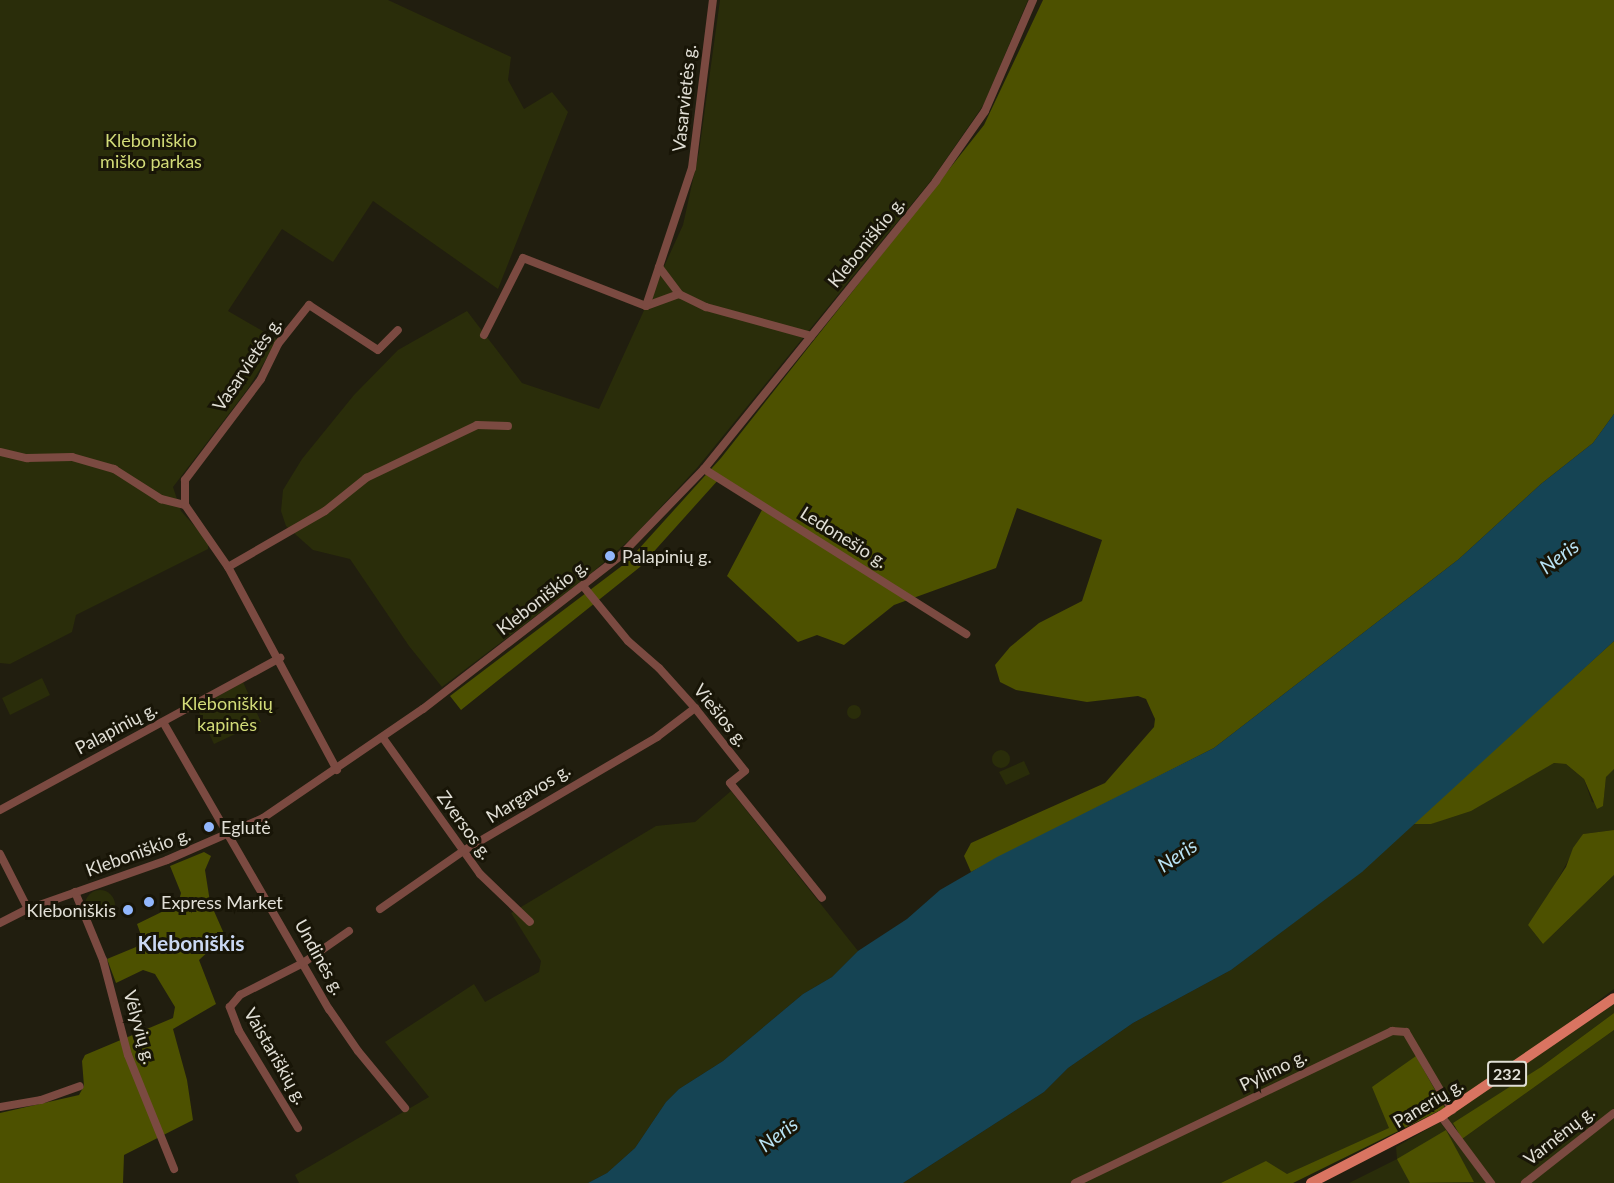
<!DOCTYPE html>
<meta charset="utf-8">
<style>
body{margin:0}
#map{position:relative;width:1614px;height:1183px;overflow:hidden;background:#211e0f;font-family:Lato,sans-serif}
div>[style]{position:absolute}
.green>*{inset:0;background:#2a2d0a}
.round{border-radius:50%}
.forest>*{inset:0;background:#4d5100}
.water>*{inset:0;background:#154454}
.minor>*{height:8px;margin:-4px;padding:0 4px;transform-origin:4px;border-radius:4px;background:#7b4a41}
.major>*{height:10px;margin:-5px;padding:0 5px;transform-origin:5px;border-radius:5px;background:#d97461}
.dots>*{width:16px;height:16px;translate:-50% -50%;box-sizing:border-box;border:3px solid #181507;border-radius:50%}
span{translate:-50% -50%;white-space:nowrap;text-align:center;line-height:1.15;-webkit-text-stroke:6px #181507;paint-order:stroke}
.shield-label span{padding:2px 4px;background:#181507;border:2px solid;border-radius:4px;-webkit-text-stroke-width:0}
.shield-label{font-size:16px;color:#e1dfd6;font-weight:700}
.street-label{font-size:18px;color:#e1dfd6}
.park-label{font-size:18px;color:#d2db78}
.poi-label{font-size:18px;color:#e1dfd6}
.left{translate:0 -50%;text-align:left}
.right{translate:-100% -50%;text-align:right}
.water-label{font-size:20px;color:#b9e3f4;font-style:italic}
.quarter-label{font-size:21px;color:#cad8f3;font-weight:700}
</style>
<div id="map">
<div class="green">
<i style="clip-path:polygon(0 0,388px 0,511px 57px,508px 80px,524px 109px,552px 92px,568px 112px,498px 289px,373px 201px,333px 262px,282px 229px,228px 311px,278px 340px,247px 390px,173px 487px,181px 511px,208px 541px,208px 549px,76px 615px,72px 632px,10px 664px,0 663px)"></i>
<i style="clip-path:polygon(720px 0,1028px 0,984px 104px,933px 178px,697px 468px,633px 537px,587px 577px,442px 687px,409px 646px,350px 559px,313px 550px,286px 526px,281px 511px,283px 490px,302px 459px,354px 395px,398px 350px,467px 311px,522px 383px,599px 409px,683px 225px,699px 152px)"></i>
<i style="clip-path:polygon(42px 678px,50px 695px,10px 715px,2px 698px)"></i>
<i style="clip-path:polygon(243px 682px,261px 722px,214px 744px,197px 708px)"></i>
<i class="round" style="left:847px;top:705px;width:14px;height:14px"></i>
<i class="round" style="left:992px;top:750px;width:18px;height:18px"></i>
<i style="clip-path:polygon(1024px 761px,1030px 774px,1006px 785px,999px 772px)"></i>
<i style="clip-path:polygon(1554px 763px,1566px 764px,1584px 779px,1592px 802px,1603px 805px,1606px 777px,1609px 770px,1614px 769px,1614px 830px,1583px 834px,1538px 915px,1528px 925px,1543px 944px,1614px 875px,1614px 989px,1509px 1068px,1454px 1102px,1293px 1183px,903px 1183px,1044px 1092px,1068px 1068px,1133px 1023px,1231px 970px,1361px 872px,1411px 824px,1431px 824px)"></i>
<i style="clip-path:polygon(731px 791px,858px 951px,832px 977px,803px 994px,723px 1061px,679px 1089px,666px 1102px,635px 1148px,607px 1173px,588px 1183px,299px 1183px,295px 1175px,429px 1097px,385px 1042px,474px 984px,485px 1002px,539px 972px,541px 961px,511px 913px,656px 826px,695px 822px)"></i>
<i class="round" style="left:85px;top:890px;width:30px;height:30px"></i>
<i style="clip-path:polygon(1614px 1004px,1614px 1013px,1541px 1067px,1453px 1127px,1450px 1124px,1448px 1116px)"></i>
<i style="clip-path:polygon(1614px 1030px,1614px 1109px,1521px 1183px,1494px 1183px,1462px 1139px)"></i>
<i style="clip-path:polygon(1614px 1116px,1614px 1183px,1528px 1183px)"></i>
<i style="clip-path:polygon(1440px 1122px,1487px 1183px,1349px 1183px,1397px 1159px,1396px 1147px)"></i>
</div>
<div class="forest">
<i style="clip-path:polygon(1043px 0,1614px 0,1614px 414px,1593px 443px,1541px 484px,1459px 559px,1214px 748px,971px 872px,964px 856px,971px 843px,1105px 783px,1154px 727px,1155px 719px,1146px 699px,1138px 696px,1087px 702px,1016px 690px,1000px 682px,995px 665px,1010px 647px,1039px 623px,1082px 601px,1102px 540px,1017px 508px,996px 568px,894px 605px,844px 645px,817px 635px,798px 642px,727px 576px,764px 506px,719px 479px,640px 567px,461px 710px,450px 696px,627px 562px,721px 458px,984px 125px)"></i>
<i style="clip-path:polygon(1614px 641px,1614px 769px,1606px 777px,1603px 806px,1597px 809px,1584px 779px,1566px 764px,1554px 763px,1471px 811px,1431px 824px,1411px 824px)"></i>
<i style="clip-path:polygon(1614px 830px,1614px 875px,1543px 944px,1528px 925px,1566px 867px,1573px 848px,1583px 834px)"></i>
<i style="clip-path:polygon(204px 852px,211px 856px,205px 870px,210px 902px,225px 936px,199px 960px,216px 1004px,173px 1029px,187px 1080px,193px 1120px,124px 1155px,123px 1183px,0 1183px,0 1113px,79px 1095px,84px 1086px,82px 1061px,85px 1055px,173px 1018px,175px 1007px,155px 974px,143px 970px,116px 983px,107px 959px,136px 947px,142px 938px,137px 924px,178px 904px,181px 893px,170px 866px)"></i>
<i style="clip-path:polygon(1614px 1013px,1614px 1030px,1462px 1139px,1453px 1123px,1541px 1067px)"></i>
<i style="clip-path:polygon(1416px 1056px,1445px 1108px,1293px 1183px,1221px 1183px,1266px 1161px,1287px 1174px,1389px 1128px,1372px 1087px)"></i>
<i style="clip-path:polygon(1446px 1130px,1474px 1182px,1410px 1183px,1397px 1159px)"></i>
</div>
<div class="water">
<i style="clip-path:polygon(1614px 414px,1614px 641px,1362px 872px,1231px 970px,1133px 1023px,1068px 1068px,1044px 1092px,903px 1183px,588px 1183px,607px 1173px,635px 1148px,666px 1102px,679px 1089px,723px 1061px,803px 994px,832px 977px,858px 951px,907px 919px,940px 890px,997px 857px,1214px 748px,1459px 559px,1541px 484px,1593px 443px)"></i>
</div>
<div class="minor">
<i style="left:659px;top:267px;width:34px;rotate:53deg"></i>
<i style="left:679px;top:294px;width:30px;rotate:26deg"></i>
<i style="left:706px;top:307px;width:109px;rotate:15.4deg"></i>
<i style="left:646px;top:306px;width:35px;rotate:-20deg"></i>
<i style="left:484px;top:335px;width:86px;rotate:-63.1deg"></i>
<i style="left:523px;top:258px;width:132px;rotate:21.3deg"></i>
<i style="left:646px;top:306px;width:145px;rotate:-71.6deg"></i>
<i style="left:692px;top:168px;width:169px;rotate:-82.9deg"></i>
<i style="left:0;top:452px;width:28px;rotate:13deg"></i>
<i style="left:27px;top:458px;width:45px;rotate:-1.3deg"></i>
<i style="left:72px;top:457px;width:44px;rotate:15.9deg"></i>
<i style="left:114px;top:469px;width:56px;rotate:32.6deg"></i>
<i style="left:161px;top:499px;width:25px;rotate:14deg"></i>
<i style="left:704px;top:469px;width:310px;rotate:32.2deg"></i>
<i style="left:228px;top:567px;width:112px;rotate:-30deg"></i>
<i style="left:325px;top:511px;width:53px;rotate:-38.8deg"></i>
<i style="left:366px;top:478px;width:123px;rotate:-25.5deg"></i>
<i style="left:477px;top:425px;width:31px;rotate:2deg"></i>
<i style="left:583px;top:586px;width:71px;rotate:50.7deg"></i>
<i style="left:628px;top:641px;width:41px;rotate:41.1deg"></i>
<i style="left:659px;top:668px;width:54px;rotate:48deg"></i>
<i style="left:695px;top:708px;width:80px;rotate:51.6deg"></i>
<i style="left:745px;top:771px;width:19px;rotate:141deg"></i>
<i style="left:730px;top:783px;width:147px;rotate:51.3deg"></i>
<i style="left:163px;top:722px;width:332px;rotate:60deg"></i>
<i style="left:329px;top:1009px;width:51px;rotate:55.4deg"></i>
<i style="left:358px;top:1051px;width:74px;rotate:50.5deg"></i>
<i style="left:383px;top:738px;width:167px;rotate:54.5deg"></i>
<i style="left:480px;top:874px;width:69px;rotate:43.8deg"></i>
<i style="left:337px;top:770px;width:230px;rotate:-118.2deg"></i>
<i style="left:228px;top:567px;width:75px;rotate:-124.7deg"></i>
<i style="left:185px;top:505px;width:25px;rotate:-90deg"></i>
<i style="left:185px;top:480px;width:126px;rotate:-53deg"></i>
<i style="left:261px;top:379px;width:39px;rotate:-64deg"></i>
<i style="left:278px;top:344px;width:50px;rotate:-51.5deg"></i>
<i style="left:309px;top:305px;width:82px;rotate:33.1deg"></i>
<i style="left:378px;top:350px;width:28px;rotate:-45deg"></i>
<i style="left:0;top:810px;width:319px;rotate:-28.5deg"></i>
<i style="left:0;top:854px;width:62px;rotate:63deg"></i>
<i style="left:75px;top:892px;width:74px;rotate:67.6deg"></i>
<i style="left:103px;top:960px;width:98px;rotate:75.3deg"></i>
<i style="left:128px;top:1055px;width:123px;rotate:68deg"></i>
<i style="left:380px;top:909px;width:101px;rotate:-34.9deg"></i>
<i style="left:463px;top:851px;width:225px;rotate:-30.4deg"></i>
<i style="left:657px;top:737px;width:48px;rotate:-37.3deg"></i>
<i style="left:0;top:923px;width:31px;rotate:-27deg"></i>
<i style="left:28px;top:909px;width:147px;rotate:-19.4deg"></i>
<i style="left:167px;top:860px;width:105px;rotate:-23.6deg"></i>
<i style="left:263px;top:818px;width:194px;rotate:-34.3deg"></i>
<i style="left:423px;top:709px;width:248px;rotate:-37.8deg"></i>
<i style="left:619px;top:557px;width:122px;rotate:-46deg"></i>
<i style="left:704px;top:469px;width:370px;rotate:-51.1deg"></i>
<i style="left:936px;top:181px;width:85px;rotate:-55deg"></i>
<i style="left:985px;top:111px;width:121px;rotate:-66.6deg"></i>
<i style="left:0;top:1107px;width:42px;rotate:-9.7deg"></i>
<i style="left:41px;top:1100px;width:41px;rotate:-19.7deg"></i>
<i style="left:1441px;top:1116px;width:84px;rotate:53.3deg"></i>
<i style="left:298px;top:1128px;width:114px;rotate:-121.3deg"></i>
<i style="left:239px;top:1031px;width:26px;rotate:-111deg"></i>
<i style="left:230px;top:1007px;width:16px;rotate:-50deg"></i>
<i style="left:240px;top:995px;width:71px;rotate:-26.9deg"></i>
<i style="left:303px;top:963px;width:56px;rotate:-34.8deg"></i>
<i style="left:1075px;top:1183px;width:352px;rotate:-25.6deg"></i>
<i style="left:1392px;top:1031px;width:14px;rotate:4deg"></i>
<i style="left:1406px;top:1032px;width:91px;rotate:59.5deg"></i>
<i style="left:1525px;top:1183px;width:113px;rotate:-38.2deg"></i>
</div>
<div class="major">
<i style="left:1311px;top:1183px;width:146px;rotate:-27.3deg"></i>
<i style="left:1441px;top:1116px;width:209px;rotate:-34.3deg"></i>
</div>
<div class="dots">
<i style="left:610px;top:556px;background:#92b7fd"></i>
<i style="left:209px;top:827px;background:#92b7fd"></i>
<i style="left:149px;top:902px;background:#92b7fd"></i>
<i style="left:128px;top:910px;background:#92b7fd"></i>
</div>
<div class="shield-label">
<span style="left:1507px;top:1074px">232</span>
</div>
<div class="street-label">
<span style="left:684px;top:98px;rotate:-84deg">Vasarvietės g.</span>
<span style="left:866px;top:242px;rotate:-51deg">Kleboniškio g.</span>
<span style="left:247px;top:364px;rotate:-56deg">Vasarvietės g.</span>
<span style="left:844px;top:537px;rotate:32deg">Ledonešio g.</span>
<span style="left:542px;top:597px;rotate:-38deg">Kleboniškio g.</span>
<span style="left:721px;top:715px;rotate:51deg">Viešios g.</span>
<span style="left:116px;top:728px;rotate:-28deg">Palapinių g.</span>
<span style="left:528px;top:793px;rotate:-32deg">Margavos g.</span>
<span style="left:465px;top:825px;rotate:54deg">Zversos g.</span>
<span style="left:138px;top:852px;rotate:-20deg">Kleboniškio g.</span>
<span style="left:320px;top:957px;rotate:61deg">Undinės g.</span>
<span style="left:140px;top:1027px;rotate:74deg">Vėlyvių g.</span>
<span style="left:276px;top:1056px;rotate:60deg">Vaistariškių g.</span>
<span style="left:1273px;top:1070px;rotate:-26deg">Pylimo g.</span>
<span style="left:1428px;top:1103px;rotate:-31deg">Panerių g.</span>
<span style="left:1559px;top:1135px;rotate:-38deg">Varnėnų g.</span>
</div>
<div class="park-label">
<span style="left:151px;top:151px">Kleboniškio<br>miško parkas</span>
<span style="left:227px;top:714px">Kleboniškių<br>kapinės</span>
</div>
<div class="poi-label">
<span class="left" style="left:622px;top:556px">Palapinių g.</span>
<span class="left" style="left:221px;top:827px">Eglutė</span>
<span class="left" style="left:161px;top:902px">Express Market</span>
<span class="right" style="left:116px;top:910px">Kleboniškis</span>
</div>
<div class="water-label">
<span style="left:1559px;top:556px;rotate:-37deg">Neris</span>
<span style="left:1177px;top:855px;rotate:-34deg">Neris</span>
<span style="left:778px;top:1134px;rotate:-37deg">Neris</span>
</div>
<div class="quarter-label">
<span style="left:191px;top:943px">Kleboniškis</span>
</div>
</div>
